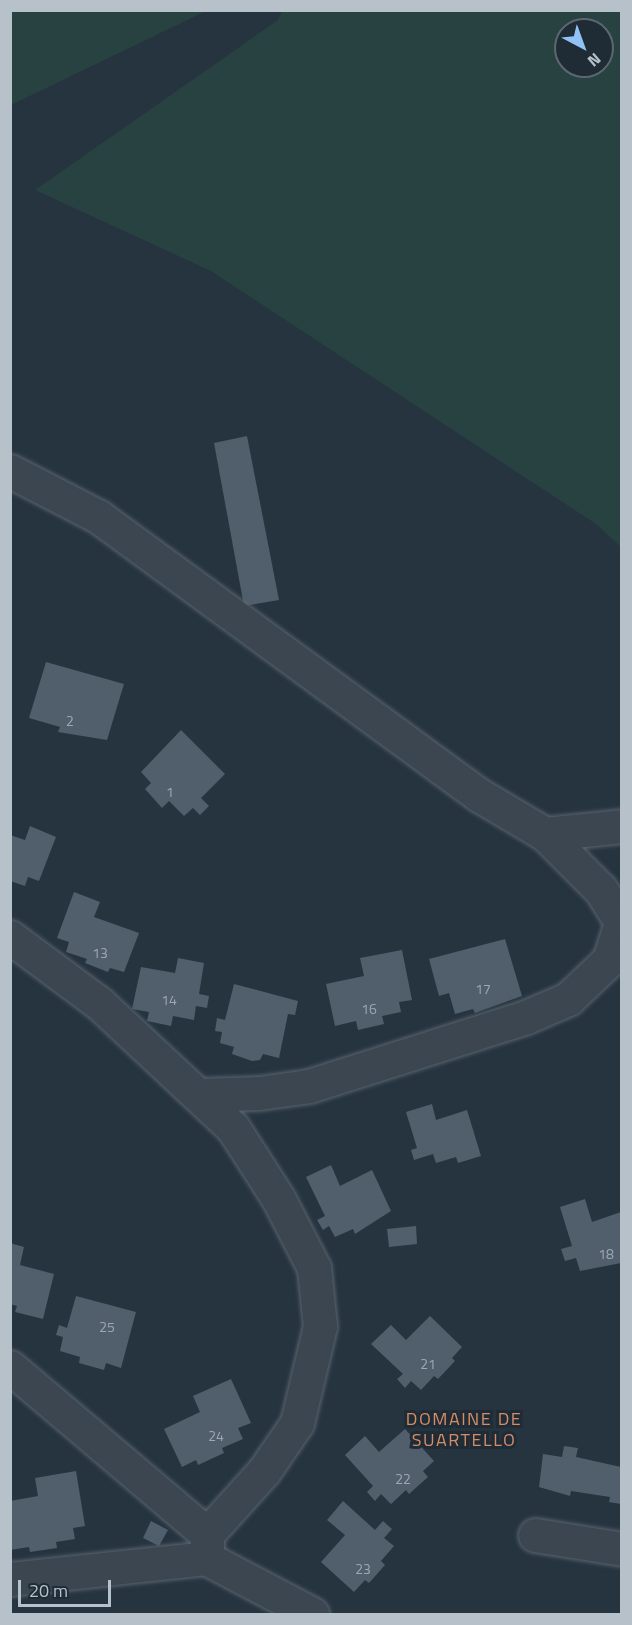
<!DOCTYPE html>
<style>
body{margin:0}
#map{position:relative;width:632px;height:1625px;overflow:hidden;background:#263440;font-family:"Titillium Web",sans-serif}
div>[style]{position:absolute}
.green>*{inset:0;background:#284141}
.building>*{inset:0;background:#505f6b}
.roads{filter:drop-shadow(0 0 2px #58646d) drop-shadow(0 0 2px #58646d)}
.minor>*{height:33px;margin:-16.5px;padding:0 16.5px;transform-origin:16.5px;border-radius:16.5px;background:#3b4650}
span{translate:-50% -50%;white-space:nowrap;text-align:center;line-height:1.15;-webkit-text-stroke:6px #1f2b35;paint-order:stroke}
.number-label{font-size:14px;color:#9da8b2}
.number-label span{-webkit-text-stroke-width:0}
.neighbourhood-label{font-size:18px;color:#d38d69;letter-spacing:1.5px}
.frame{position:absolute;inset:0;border:12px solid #b7c1ca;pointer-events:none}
.north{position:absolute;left:554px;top:18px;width:60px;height:60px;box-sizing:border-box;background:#1f2b35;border:2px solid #5c6771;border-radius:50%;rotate:139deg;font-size:16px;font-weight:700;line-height:24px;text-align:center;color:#b7c1ca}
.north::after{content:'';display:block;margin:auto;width:21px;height:27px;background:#91c2f6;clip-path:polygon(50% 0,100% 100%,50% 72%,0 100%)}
.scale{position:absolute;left:18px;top:1580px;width:93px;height:27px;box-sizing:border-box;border:3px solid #b7c1ca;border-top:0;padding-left:8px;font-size:18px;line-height:21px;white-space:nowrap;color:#b7c1ca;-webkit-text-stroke:4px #1f2b35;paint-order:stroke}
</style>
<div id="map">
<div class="green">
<i style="clip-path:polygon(11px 10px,206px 10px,206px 11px,11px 105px)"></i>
<i style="clip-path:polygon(evenodd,282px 11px,621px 11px,621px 547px,596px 524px,211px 271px,35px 190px,278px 20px,282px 11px,566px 30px,602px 30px,602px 66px,566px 66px,566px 30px)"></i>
</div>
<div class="building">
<i style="clip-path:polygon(247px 436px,279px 600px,244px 606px,214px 443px)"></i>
<i style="clip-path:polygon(46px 662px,124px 684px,107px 740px,58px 732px,60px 727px,29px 718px)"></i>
<i style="clip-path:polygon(181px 730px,225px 774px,201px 798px,209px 806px,200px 815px,193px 808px,184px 816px,169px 801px,162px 808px,145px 789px,151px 783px,141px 772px)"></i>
<i style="clip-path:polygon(30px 826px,56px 837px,39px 881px,28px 877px,25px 886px,10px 881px,10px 835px,25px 840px)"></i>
<i style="clip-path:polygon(74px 892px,100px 902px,94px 917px,139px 933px,124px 972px,110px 968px,108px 972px,85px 963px,87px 959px,66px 952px,69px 942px,57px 938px)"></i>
<i style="clip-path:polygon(505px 939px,522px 996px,475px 1013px,473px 1009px,455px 1014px,449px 993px,439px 996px,429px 959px)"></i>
<i style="clip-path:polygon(402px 950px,412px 1000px,399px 1002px,401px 1012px,382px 1016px,384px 1024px,358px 1030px,356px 1021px,335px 1026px,326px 984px,364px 976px,360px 958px)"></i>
<i style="clip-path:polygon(178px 958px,204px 963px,199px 994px,209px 996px,207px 1008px,196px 1006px,194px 1020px,173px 1016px,171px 1026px,147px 1021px,149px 1012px,132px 1009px,141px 967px,175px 973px)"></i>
<i style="clip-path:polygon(234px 984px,298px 1001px,295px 1015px,288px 1014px,279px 1058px,263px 1054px,260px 1060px,252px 1061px,232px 1054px,234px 1047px,220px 1043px,222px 1032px,215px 1031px,217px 1018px,225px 1020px)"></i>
<i style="clip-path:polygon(432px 1104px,436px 1120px,467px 1110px,481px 1156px,458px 1163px,456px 1157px,436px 1163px,433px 1154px,414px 1160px,411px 1150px,417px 1148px,406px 1112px)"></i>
<i style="clip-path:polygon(331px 1165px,340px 1186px,372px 1170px,391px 1211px,355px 1234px,353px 1229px,335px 1237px,329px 1226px,323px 1230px,317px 1220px,325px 1216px,306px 1177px)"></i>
<i style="clip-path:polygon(585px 1199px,592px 1222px,621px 1212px,621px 1263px,580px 1271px,576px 1258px,565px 1261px,561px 1249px,572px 1246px,560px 1207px)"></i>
<i style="clip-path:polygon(416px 1226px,417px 1244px,389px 1247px,387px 1229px)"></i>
<i style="clip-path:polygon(10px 1243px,24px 1247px,20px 1265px,54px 1274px,43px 1319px,15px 1312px,17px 1306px,10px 1304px)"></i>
<i style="clip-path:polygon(76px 1296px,136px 1312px,121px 1368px,106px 1363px,104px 1370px,79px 1363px,80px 1357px,60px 1351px,63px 1337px,56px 1335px,59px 1325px,67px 1328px)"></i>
<i style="clip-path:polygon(430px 1316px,462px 1347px,452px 1358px,455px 1361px,438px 1379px,434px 1376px,421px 1390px,411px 1381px,405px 1388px,397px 1379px,403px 1374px,371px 1344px,391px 1325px,406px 1340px)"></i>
<i style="clip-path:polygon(231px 1379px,251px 1423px,238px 1428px,243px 1439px,222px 1448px,224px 1453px,198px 1465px,196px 1460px,182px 1467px,164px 1429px,200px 1412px,193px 1396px)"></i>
<i style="clip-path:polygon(405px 1429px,434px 1461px,423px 1471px,428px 1477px,409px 1494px,406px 1490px,391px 1504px,381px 1494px,375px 1501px,367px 1492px,373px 1486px,345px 1455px,365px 1436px,379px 1452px)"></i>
<i style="clip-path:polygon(564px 1446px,578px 1448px,576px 1457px,621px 1467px,621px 1504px,609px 1502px,610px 1497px,571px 1491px,570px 1496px,539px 1487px,543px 1454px,562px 1457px)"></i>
<i style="clip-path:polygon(76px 1471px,85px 1526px,73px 1528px,75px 1539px,56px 1542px,57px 1548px,30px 1552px,29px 1547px,10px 1550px,10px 1501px,38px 1496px,35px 1478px)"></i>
<i style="clip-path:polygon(343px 1501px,375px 1530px,383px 1521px,392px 1529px,384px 1538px,394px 1546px,381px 1561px,385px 1565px,369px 1583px,365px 1580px,354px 1592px,321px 1562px,345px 1535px,327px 1520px)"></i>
<i style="clip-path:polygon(151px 1521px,168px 1530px,159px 1546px,143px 1538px)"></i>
</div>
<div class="roads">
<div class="minor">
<i style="left:10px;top:471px;width:100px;rotate:27.3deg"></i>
<i style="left:99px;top:517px;width:471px;rotate:36.2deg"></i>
<i style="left:479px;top:795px;width:77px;rotate:30.6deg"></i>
<i style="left:545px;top:834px;width:77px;rotate:-5.9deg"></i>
<i style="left:10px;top:937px;width:111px;rotate:36.6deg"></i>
<i style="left:99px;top:1003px;width:183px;rotate:43deg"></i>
<i style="left:233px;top:1128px;width:83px;rotate:57.3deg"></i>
<i style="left:278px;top:1198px;width:79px;rotate:62.8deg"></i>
<i style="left:314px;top:1268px;width:58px;rotate:84.1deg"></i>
<i style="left:320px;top:1326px;width:100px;rotate:103.3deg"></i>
<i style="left:297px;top:1423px;width:58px;rotate:124.5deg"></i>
<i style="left:264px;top:1471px;width:85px;rotate:132.1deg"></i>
<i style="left:200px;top:1095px;width:59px;rotate:-1.9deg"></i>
<i style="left:259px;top:1093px;width:50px;rotate:-8deg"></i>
<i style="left:309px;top:1086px;width:228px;rotate:-17.6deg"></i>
<i style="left:526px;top:1017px;width:46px;rotate:-23.2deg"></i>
<i style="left:568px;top:999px;width:57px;rotate:-43.6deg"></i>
<i style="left:609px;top:960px;width:40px;rotate:-72deg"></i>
<i style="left:621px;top:922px;width:38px;rotate:-122deg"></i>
<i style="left:601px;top:890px;width:79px;rotate:-135deg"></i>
<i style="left:10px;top:1367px;width:258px;rotate:40.3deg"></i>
<i style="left:207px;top:1534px;width:22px;rotate:90deg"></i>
<i style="left:535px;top:1535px;width:88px;rotate:9.1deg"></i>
<i style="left:10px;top:1579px;width:197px;rotate:-6.1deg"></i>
<i style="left:206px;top:1558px;width:120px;rotate:27.8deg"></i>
</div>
</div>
<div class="number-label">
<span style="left:70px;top:721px">2</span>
<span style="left:170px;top:792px">1</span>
<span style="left:100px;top:953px">13</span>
<span style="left:483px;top:989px">17</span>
<span style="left:169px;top:1000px">14</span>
<span style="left:369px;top:1009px">16</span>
<span style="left:606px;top:1254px">18</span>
<span style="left:107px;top:1327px">25</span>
<span style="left:428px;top:1364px">21</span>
<span style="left:216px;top:1436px">24</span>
<span style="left:403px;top:1479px">22</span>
<span style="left:363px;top:1569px">23</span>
</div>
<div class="neighbourhood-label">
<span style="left:464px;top:1430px">DOMAINE DE<br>SUARTELLO</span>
</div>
<div class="frame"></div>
<div class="north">N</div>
<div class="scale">20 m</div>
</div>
